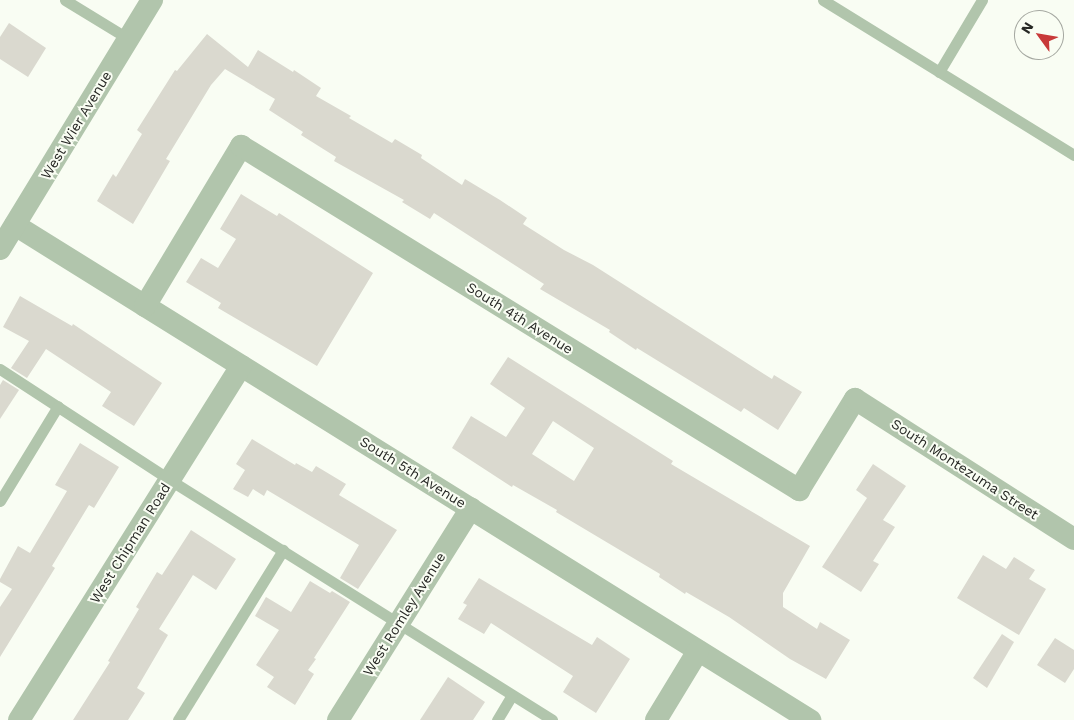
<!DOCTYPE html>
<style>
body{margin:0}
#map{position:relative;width:1074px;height:720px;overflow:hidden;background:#f9fdf3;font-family:"Work Sans",sans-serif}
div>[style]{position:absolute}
.building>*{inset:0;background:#dad9cf}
.service>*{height:11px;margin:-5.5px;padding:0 5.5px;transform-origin:5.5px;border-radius:5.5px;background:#b1c5ac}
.minor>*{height:22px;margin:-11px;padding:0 11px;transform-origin:11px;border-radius:11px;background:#b1c5ac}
span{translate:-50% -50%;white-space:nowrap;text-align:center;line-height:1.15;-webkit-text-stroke:4px #f9fdf3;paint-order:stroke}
.street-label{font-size:14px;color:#272825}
.north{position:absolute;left:1014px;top:10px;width:50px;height:50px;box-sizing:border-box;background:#f9fdf3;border:1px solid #a5a8a1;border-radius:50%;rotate:302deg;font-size:14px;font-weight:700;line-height:20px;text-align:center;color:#272825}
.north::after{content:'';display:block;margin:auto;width:18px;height:22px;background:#c83939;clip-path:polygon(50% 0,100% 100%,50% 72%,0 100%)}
</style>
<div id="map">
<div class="building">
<i style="clip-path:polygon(9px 23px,46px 48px,28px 77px,0 59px,0 37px)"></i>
<i style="clip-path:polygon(207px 34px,248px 67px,258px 50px,293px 72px,294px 70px,321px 88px,316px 96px,351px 116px,349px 118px,392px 143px,395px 139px,422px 155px,421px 158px,462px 185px,465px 179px,500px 200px,527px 218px,523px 224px,564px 250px,593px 265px,772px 379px,774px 375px,802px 392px,778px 430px,744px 408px,741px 412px,637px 348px,636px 350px,609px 332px,610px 330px,540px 289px,544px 284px,434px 213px,430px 219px,402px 202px,404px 200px,334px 161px,336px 157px,301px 135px,303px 132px,269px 110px,275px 99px,225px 69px,211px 85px,166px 159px,170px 161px,133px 224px,97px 201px,113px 174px,116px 177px,142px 134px,137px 130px,175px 70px,177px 71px)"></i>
<i style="clip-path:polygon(241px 194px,277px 216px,279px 213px,373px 273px,317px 366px,218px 308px,221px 303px,186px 282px,201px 258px,218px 268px,236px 239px,220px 229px)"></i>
<i style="clip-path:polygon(20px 296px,72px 326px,73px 324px,162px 383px,134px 426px,102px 406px,111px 392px,46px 349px,27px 378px,11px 368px,29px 341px,3px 327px)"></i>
<i style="clip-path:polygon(evenodd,508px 357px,673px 461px,671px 464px,810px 546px,783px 593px,783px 607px,817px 629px,820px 622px,850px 640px,826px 679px,790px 659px,729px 617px,686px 592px,685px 594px,659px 577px,660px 574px,556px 512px,557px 510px,513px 485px,512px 487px,452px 448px,471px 416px,506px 437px,525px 408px,490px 384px,508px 357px,553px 421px,594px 448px,574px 481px,532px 454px,553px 421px)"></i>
<i style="clip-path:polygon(3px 380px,19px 390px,0 419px,0 385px)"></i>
<i style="clip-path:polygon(252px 439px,295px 465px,296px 463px,312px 472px,316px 466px,346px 484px,339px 495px,397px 530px,358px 589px,340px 578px,359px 545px,267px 490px,264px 496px,253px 489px,248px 497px,233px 489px,245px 470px,236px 464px)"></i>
<i style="clip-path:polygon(80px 443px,119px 467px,94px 508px,89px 505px,52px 566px,55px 568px,0 657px,0 607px,12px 589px,0 582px,0 579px,18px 546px,30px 553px,67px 491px,55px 485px)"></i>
<i style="clip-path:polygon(873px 464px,906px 486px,883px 520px,895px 527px,873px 561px,879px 564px,861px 592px,822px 567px,867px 498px,856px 490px)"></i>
<i style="clip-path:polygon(191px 530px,236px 559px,216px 590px,193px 575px,159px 629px,168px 635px,137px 688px,145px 693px,128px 720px,73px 720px,110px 662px,108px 661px,139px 609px,136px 607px,157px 572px,162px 575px)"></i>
<i style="clip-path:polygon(983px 555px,1006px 569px,1014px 557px,1035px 570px,1029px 579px,1046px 589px,1019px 635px,957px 598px)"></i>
<i style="clip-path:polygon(479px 578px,592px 645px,597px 637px,630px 659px,596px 713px,563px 692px,573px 676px,491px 623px,484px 634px,458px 619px,467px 605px,463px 603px)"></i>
<i style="clip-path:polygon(310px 581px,330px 593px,332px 591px,350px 602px,314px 658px,316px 659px,308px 670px,314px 674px,295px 705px,267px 687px,274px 677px,256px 665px,279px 630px,255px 616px,266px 597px,291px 612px)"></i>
<i style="clip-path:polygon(1002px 634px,1014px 642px,987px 688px,973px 678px)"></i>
<i style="clip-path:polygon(1055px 638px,1074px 650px,1074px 669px,1065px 683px,1037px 665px)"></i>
<i style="clip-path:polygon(448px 677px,485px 702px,473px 720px,420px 720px)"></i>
</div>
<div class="service">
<i style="left:65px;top:0;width:75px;rotate:31.4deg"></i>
<i style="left:823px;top:0;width:295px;rotate:31.7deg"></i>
<i style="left:939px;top:72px;width:84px;rotate:-59.2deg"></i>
<i style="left:0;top:369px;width:203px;rotate:33.1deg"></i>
<i style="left:170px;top:480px;width:451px;rotate:32.1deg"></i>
<i style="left:0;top:501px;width:111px;rotate:-58.6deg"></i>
<i style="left:178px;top:720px;width:200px;rotate:-58.3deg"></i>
<i style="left:497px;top:720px;width:29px;rotate:-59deg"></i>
</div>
<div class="minor">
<i style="left:15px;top:225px;width:937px;rotate:31.91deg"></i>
<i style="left:0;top:249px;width:292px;rotate:-58.6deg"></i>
<i style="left:145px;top:306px;width:187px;rotate:-59deg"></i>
<i style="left:241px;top:146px;width:656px;rotate:31.65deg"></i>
<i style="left:799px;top:490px;width:107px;rotate:-58.4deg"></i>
<i style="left:855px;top:399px;width:260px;rotate:32.6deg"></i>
<i style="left:19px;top:720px;width:418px;rotate:-57.9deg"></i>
<i style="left:338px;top:720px;width:250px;rotate:-57.9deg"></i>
<i style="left:656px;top:720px;width:81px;rotate:-58.7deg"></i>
</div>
<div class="street-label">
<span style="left:76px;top:125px;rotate:-59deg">West Wier Avenue</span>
<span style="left:520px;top:318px;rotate:32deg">South 4th Avenue</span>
<span style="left:965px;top:469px;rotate:33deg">South Montezuma Street</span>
<span style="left:413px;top:472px;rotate:32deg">South 5th Avenue</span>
<span style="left:130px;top:543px;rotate:-58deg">West Chipman Road</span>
<span style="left:404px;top:614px;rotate:-58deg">West Romley Avenue</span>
</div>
<div class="north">N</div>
</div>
